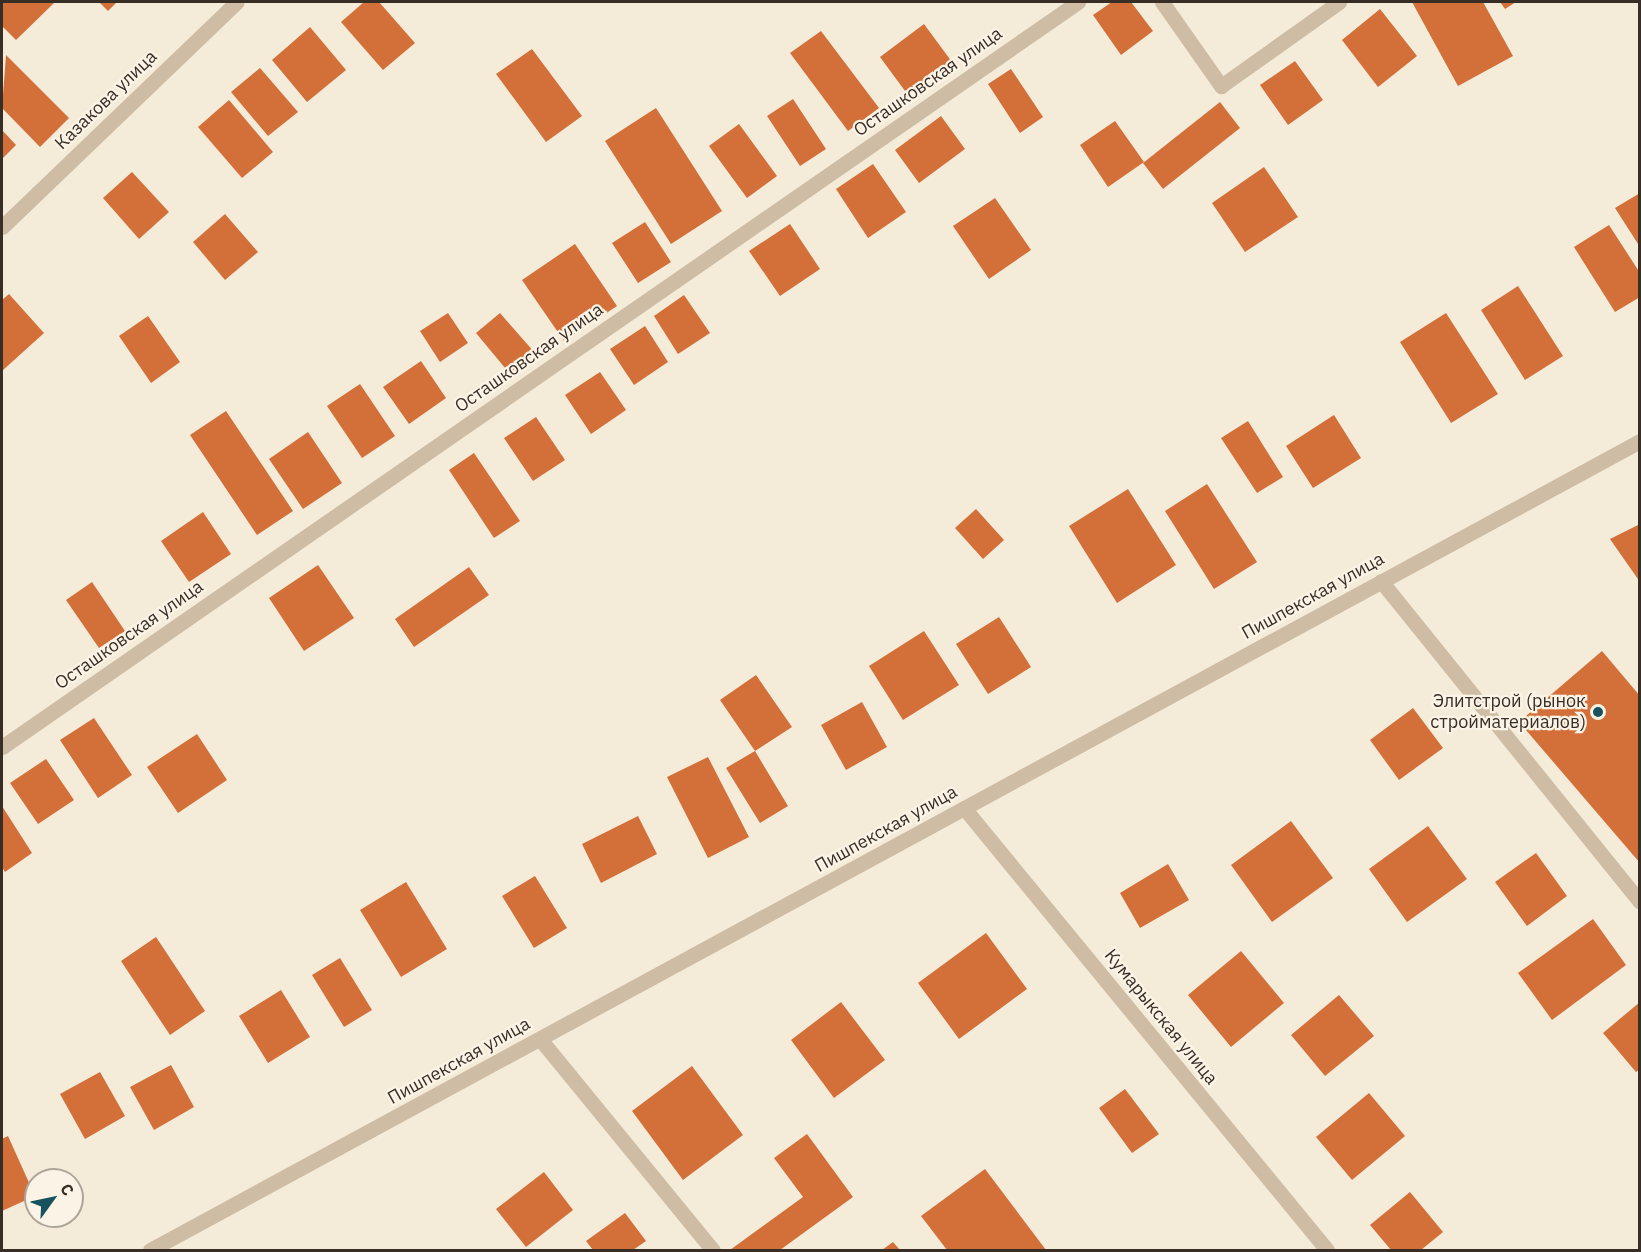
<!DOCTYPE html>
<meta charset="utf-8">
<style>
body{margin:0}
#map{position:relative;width:1641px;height:1252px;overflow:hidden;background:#f4ebd9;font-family:"IBM Plex Sans",sans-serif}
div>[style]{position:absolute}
.building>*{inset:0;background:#d36f39}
.minor>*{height:15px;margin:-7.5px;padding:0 7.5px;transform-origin:7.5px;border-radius:7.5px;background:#cebca4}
.tertiary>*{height:15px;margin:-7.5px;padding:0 7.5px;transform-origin:7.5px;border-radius:7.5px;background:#cebca4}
.dots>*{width:16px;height:16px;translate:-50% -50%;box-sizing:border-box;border:3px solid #fbf4e6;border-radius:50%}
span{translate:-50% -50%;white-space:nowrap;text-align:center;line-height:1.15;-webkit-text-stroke:4.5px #fbf4e6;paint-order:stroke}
.street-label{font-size:18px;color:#382e26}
.poi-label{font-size:18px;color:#382e26}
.right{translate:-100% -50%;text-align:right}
.frame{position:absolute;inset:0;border:3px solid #382e26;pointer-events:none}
.north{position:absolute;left:24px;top:1168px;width:60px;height:60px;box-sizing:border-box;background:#fbf4e6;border:2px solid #ada599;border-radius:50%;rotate:57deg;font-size:16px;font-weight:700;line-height:24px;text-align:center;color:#382e26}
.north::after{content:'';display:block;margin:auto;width:21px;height:27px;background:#17525e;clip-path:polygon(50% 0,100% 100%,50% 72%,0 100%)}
</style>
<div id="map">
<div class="building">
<i style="clip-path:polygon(2px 2px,53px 2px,54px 3px,16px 40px,2px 26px)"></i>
<i style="clip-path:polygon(99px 2px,117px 2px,108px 11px)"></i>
<i style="clip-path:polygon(364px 2px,379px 2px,415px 43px,383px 70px,341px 22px)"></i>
<i style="clip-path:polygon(1112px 2px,1131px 2px,1153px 31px,1121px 55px,1093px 15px)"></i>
<i style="clip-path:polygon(1412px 2px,1483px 2px,1513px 56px,1458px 86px)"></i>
<i style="clip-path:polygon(1500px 2px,1516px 2px,1505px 9px)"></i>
<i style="clip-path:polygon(1380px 9px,1417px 56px,1378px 87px,1342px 40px)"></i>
<i style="clip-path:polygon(924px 24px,952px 62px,908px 95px,880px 57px)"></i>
<i style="clip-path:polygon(310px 27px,346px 70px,307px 102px,272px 60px)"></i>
<i style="clip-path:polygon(821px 31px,879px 108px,848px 131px,790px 53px)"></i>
<i style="clip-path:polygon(532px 49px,582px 116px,546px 142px,496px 74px)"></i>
<i style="clip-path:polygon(6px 55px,69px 118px,40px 147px,2px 108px)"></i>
<i style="clip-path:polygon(1295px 61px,1323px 100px,1288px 125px,1260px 85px)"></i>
<i style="clip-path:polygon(260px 68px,298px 112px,268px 136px,231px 92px)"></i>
<i style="clip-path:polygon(1011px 69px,1043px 117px,1020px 133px,988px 84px)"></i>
<i style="clip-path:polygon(793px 99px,826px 149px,800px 166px,767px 116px)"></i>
<i style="clip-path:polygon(229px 100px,273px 152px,242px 178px,198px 127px)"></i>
<i style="clip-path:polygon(1220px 102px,1240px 128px,1163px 189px,1143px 163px)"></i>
<i style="clip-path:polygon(656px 108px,722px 211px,671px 244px,605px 141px)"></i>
<i style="clip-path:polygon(941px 116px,965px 149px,919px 183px,895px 150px)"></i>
<i style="clip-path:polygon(1115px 121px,1144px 162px,1108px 187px,1080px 145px)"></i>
<i style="clip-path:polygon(739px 124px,777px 176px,747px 198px,709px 146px)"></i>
<i style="clip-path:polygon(2px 130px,16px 145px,2px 159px)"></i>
<i style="clip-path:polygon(873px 164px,906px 212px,868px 238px,836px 189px)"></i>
<i style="clip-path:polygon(1264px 167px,1298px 217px,1245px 252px,1212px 203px)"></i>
<i style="clip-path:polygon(132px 172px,169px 212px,139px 239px,103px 198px)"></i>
<i style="clip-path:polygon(1640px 193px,1640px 247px,1615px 208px)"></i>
<i style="clip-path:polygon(995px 198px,1031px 250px,989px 279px,953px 226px)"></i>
<i style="clip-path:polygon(225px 214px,258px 252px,225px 280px,193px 242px)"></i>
<i style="clip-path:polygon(645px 222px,671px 262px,638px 283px,612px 243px)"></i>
<i style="clip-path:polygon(790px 224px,820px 269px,780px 296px,749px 251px)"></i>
<i style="clip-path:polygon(1609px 225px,1640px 273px,1640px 297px,1615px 312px,1574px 247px)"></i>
<i style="clip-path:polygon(575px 244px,617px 306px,564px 341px,522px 280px)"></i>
<i style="clip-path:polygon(1518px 286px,1563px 356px,1525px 380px,1481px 310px)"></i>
<i style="clip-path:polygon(9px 294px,44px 333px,2px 371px,2px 300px)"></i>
<i style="clip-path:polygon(684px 295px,710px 333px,678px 354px,654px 316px)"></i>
<i style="clip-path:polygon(448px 313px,468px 343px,440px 362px,420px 331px)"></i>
<i style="clip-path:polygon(500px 313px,535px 353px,510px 374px,476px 333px)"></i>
<i style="clip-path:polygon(1446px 313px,1498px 394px,1451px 423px,1400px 342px)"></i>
<i style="clip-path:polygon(148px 316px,180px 362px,151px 383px,119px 336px)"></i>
<i style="clip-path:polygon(645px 326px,668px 362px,634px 385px,610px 349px)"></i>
<i style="clip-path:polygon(421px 361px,446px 398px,409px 424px,383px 387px)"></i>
<i style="clip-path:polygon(600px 372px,626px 410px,591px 434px,565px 395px)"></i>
<i style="clip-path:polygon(360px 384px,395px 436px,362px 458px,327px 406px)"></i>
<i style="clip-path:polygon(226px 411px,293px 511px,257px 535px,190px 435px)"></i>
<i style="clip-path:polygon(1334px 415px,1361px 458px,1313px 488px,1286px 446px)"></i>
<i style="clip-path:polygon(536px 417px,565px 460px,533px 481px,504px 438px)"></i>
<i style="clip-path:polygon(1248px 421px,1283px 477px,1257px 493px,1221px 438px)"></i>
<i style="clip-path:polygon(308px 432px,342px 483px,303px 509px,269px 459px)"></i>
<i style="clip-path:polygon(474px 453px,520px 521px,494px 538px,449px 470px)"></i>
<i style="clip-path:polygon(1207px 484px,1257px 562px,1214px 589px,1165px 511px)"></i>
<i style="clip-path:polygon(1128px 489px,1176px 565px,1117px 603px,1069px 526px)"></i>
<i style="clip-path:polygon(976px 509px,1004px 540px,983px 559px,955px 528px)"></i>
<i style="clip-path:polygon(203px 512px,231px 554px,189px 582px,161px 541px)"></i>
<i style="clip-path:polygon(1640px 524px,1640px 582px,1610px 539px)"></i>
<i style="clip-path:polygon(318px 565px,354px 618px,304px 651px,269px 598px)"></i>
<i style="clip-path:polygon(469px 567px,489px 595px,414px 647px,395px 619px)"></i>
<i style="clip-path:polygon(92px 582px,125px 631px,99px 648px,66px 600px)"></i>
<i style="clip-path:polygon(999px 617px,1031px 667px,988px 694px,956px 644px)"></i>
<i style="clip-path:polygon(924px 631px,959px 685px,903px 720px,869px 666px)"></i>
<i style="clip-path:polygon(1602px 651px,1640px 696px,1640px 863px,1519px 722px)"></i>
<i style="clip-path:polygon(756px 675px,792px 727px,755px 751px,788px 806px,760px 823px,726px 768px,755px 751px,720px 700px)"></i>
<i style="clip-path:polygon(862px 702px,887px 747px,846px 770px,821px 725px)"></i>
<i style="clip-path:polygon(1413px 708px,1443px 748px,1399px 780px,1370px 740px)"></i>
<i style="clip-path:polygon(94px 718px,132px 775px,98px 798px,60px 740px)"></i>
<i style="clip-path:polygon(197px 734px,227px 780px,178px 813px,147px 767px)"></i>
<i style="clip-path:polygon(708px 757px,749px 837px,708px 858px,667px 777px)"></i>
<i style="clip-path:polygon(46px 759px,74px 800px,38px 824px,10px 783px)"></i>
<i style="clip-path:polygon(2px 806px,32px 853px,5px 872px,2px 867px)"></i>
<i style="clip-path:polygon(638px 816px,657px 854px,601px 883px,582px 844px)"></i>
<i style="clip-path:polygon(1291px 821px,1333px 878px,1272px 922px,1231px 865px)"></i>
<i style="clip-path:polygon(1428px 826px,1467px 879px,1407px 922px,1369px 869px)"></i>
<i style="clip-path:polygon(1536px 853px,1567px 896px,1527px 926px,1495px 882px)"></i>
<i style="clip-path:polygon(1168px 864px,1189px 900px,1140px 928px,1120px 893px)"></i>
<i style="clip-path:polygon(535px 876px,567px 928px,534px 948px,502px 896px)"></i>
<i style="clip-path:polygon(406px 882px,447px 949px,401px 977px,360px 910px)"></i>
<i style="clip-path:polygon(1593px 919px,1626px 965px,1552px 1020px,1518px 973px)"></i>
<i style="clip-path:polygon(986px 933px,1027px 989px,959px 1039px,918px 983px)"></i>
<i style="clip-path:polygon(156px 937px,205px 1011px,170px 1035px,121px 961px)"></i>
<i style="clip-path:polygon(1241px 951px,1284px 1003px,1231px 1047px,1188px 995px)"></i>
<i style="clip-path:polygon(340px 958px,372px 1010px,344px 1027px,312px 975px)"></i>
<i style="clip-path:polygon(281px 990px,310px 1037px,268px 1063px,239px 1016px)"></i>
<i style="clip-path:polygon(1339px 995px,1374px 1036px,1325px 1076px,1291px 1035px)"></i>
<i style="clip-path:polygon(841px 1002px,885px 1060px,834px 1098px,791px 1040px)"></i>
<i style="clip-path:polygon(1640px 1002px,1640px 1069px,1636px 1072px,1603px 1033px)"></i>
<i style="clip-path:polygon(171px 1065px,194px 1107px,154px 1130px,130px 1087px)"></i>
<i style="clip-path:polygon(692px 1066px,743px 1135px,683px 1180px,632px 1111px)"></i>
<i style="clip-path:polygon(100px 1072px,125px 1116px,85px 1139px,60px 1094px)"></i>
<i style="clip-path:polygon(1125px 1089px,1159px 1134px,1132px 1153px,1099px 1108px)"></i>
<i style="clip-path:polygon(1369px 1093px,1405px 1136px,1352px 1180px,1316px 1137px)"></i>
<i style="clip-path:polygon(807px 1134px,853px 1197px,780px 1250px,730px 1250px,803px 1197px,774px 1158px)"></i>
<i style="clip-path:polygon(8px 1136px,35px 1196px,2px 1211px,2px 1139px)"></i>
<i style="clip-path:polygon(985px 1169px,1046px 1250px,947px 1250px,921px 1216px)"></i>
<i style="clip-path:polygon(544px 1172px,573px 1210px,526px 1247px,496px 1209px)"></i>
<i style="clip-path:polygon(1410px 1192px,1443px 1232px,1421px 1250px,1391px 1250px,1370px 1225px)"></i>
<i style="clip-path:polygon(625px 1213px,646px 1241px,633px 1250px,593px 1250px,586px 1241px)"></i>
<i style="clip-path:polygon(893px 1242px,900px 1250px,882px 1250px)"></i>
</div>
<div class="minor">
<i style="left:1162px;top:2px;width:103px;rotate:54.9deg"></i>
<i style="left:1221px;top:86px;width:145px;rotate:-35.4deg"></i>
<i style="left:2px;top:227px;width:325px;rotate:-43.8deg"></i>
<i style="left:1381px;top:581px;width:412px;rotate:51.1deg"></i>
<i style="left:2px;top:747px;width:1309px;rotate:-34.7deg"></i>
<i style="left:964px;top:808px;width:572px;rotate:50.6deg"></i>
<i style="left:540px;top:1039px;width:273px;rotate:50.7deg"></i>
</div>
<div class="tertiary">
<i style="left:150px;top:1250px;width:1695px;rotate:-28.5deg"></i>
</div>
<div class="dots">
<i style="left:1598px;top:712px;background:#17525e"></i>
</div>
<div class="street-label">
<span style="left:928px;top:82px;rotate:-35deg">Осташковская улица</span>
<span style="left:106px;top:100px;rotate:-44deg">Казакова улица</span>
<span style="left:529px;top:358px;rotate:-35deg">Осташковская улица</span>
<span style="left:1313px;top:596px;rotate:-29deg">Пишпекская улица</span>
<span style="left:129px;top:635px;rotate:-35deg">Осташковская улица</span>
<span style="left:886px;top:829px;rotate:-29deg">Пишпекская улица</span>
<span style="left:1161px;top:1017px;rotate:51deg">Кумарыкская улица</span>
<span style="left:459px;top:1061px;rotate:-29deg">Пишпекская улица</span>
</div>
<div class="poi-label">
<span class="right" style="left:1586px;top:712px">Элитстрой (рынок<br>стройматериалов)</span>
</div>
<div class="frame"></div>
<div class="north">С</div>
</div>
